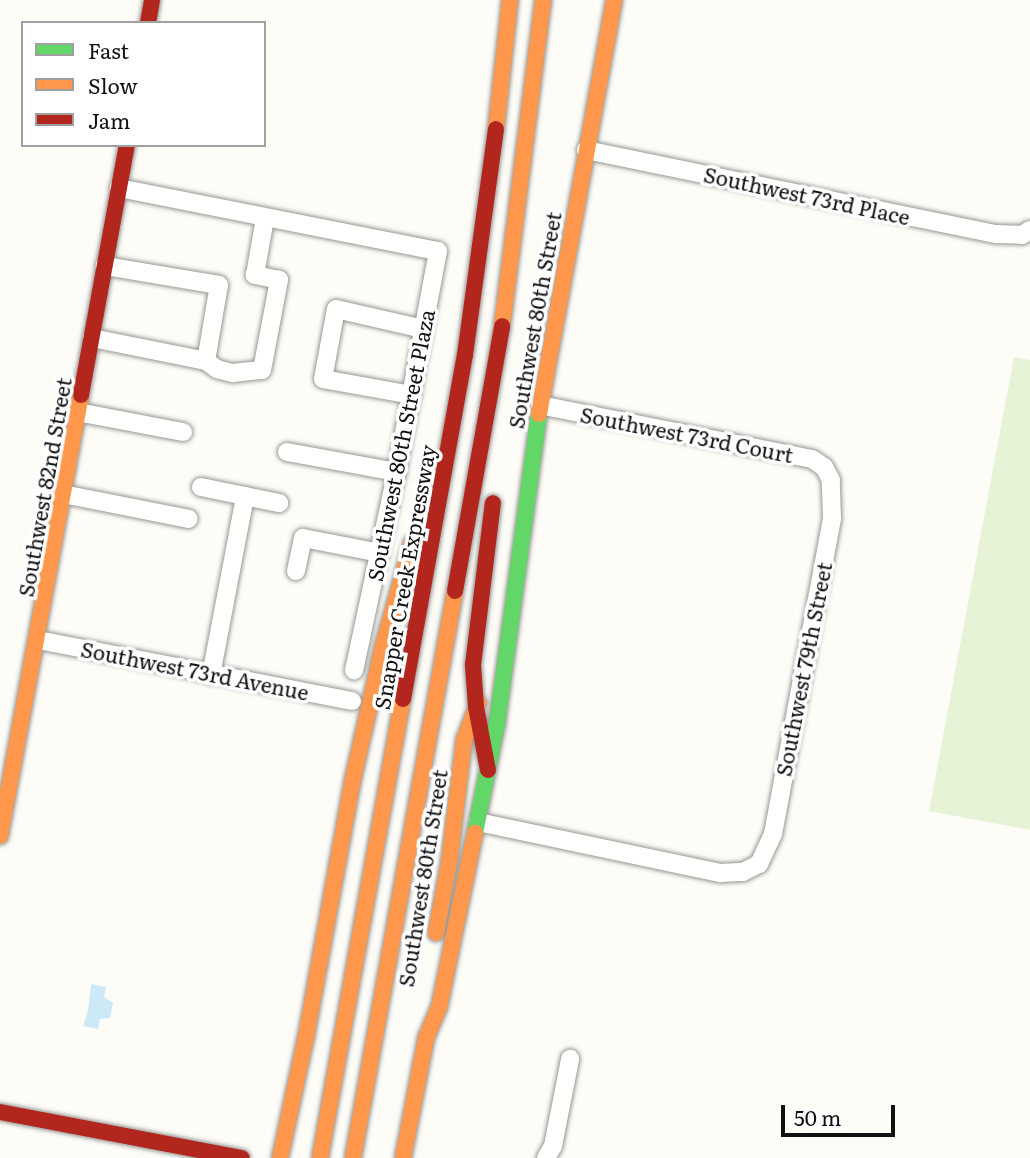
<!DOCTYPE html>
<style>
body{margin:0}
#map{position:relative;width:1030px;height:1158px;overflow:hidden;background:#fdfcf7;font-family:Literata,serif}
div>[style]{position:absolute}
.green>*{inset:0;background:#e7f3d7}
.water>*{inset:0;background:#cde8f7}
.roads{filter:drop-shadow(0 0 2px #979795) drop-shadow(0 0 2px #979795)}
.street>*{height:18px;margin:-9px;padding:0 9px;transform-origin:9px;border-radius:9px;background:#fffffe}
.fast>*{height:16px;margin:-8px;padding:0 8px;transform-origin:8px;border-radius:8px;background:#63d668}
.slow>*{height:16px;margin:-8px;padding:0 8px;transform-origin:8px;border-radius:8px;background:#ff974d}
.jam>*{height:16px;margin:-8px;padding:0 8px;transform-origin:8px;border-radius:8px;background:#b3261e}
span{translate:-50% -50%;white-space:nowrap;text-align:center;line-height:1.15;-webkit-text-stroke:7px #fff;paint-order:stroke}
.street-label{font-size:21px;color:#111}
.legend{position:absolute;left:21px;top:21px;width:245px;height:126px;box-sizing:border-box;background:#fff;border:2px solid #a0a0a0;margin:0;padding:9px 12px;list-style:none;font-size:21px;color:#111}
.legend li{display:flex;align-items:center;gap:14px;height:35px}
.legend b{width:35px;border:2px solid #a0a0a0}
.scale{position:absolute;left:781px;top:1105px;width:114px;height:32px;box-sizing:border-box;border:4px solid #111;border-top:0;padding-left:9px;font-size:21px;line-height:24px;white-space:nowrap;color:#111;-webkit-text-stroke:5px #fff;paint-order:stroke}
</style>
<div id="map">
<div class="green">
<i style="clip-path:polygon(1014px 357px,1030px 360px,1030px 830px,929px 811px)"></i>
</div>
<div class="water">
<i style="clip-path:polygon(91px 984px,106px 987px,104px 997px,113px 1003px,110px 1018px,100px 1019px,98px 1029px,83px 1026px,88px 1011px)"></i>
</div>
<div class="roads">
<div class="street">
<i style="left:586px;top:150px;width:419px;rotate:11.6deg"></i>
<i style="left:997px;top:234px;width:25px;rotate:2deg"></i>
<i style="left:1022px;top:235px;width:9px;rotate:-32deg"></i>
<i style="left:119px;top:188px;width:325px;rotate:11.2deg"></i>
<i style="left:438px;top:251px;width:223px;rotate:100.6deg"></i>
<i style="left:397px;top:470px;width:205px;rotate:102.1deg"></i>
<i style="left:92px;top:338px;width:116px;rotate:11.4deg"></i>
<i style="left:206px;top:361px;width:77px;rotate:-80.3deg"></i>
<i style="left:219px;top:285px;width:116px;rotate:-170.5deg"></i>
<i style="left:206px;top:361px;width:14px;rotate:36deg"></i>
<i style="left:217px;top:369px;width:16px;rotate:15deg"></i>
<i style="left:232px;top:373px;width:30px;rotate:-6deg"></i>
<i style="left:262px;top:370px;width:92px;rotate:-79.3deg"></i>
<i style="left:279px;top:280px;width:25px;rotate:-168deg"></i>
<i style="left:255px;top:275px;width:58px;rotate:-80deg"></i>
<i style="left:412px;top:395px;width:90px;rotate:-169.8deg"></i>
<i style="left:323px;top:379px;width:71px;rotate:-79.5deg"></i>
<i style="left:336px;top:309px;width:89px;rotate:12.9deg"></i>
<i style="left:78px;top:412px;width:107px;rotate:10.8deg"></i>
<i style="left:287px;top:452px;width:112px;rotate:10.3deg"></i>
<i style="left:201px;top:487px;width:80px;rotate:11.6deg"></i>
<i style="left:63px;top:494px;width:128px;rotate:11.2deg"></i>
<i style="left:296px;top:571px;width:34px;rotate:-78deg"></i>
<i style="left:303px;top:538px;width:78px;rotate:11deg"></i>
<i style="left:38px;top:640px;width:320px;rotate:11deg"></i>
<i style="left:211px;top:675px;width:182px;rotate:-79.2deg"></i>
<i style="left:478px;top:822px;width:248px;rotate:11.9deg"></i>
<i style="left:721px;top:873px;width:22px;rotate:-3deg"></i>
<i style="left:743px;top:872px;width:18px;rotate:-27deg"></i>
<i style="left:759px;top:864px;width:33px;rotate:-65deg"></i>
<i style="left:773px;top:834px;width:321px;rotate:-79.4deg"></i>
<i style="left:832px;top:518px;width:38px;rotate:-92deg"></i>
<i style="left:831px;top:480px;width:15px;rotate:-118deg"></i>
<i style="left:824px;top:467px;width:14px;rotate:-146deg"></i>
<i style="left:812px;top:459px;width:277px;rotate:-168.8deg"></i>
<i style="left:546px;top:1158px;width:14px;rotate:-60deg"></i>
<i style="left:553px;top:1146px;width:89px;rotate:-78.9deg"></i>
</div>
<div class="fast">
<i style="left:475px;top:833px;width:111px;rotate:-78.6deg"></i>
<i style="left:497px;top:724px;width:313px;rotate:-82.3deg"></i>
</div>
<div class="slow">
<i style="left:496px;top:129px;width:130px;rotate:-83.8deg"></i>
<i style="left:502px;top:326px;width:329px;rotate:-82.8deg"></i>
<i style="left:539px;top:414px;width:421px;rotate:-79.7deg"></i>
<i style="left:0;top:836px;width:448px;rotate:-79.6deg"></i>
<i style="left:436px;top:933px;width:71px;rotate:-79.5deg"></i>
<i style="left:449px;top:863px;width:124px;rotate:-83deg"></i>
<i style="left:464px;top:740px;width:40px;rotate:-69deg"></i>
<i style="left:280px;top:1158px;width:124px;rotate:-77.9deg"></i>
<i style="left:306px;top:1037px;width:262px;rotate:-79.7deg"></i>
<i style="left:353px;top:779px;width:136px;rotate:-77.3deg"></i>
<i style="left:383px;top:646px;width:107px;rotate:-74.3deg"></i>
<i style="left:320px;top:1158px;width:466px;rotate:-79.8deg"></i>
<i style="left:353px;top:1158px;width:576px;rotate:-79.8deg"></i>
<i style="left:403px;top:1158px;width:122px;rotate:-79.1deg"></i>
<i style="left:426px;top:1038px;width:33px;rotate:-67deg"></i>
<i style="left:439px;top:1008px;width:179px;rotate:-78.4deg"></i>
</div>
<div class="jam">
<i style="left:148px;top:23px;width:23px;rotate:-80deg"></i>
<i style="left:81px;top:395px;width:254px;rotate:-79.6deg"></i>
<i style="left:455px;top:591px;width:269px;rotate:-79.9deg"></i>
<i style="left:403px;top:699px;width:350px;rotate:-79.8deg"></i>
<i style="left:465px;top:355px;width:228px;rotate:-82.2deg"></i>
<i style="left:488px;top:770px;width:64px;rotate:-100.8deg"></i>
<i style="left:476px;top:707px;width:42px;rotate:-94.1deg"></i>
<i style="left:473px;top:665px;width:163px;rotate:-83deg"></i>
<i style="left:0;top:1112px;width:246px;rotate:10.8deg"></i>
</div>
</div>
<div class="street-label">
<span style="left:807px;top:195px;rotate:12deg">Southwest 73rd Place</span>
<span style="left:534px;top:320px;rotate:-80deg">Southwest 80th Street</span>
<span style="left:687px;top:434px;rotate:11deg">Southwest 73rd Court</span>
<span style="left:400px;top:445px;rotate:-79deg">Southwest 80th Street Plaza</span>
<span style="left:44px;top:487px;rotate:-80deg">Southwest 82nd Street</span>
<span style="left:404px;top:577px;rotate:-80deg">Snapper Creek Expressway</span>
<span style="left:803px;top:669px;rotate:-79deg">Southwest 79th Street</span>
<span style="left:195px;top:670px;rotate:11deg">Southwest 73rd Avenue</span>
<span style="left:422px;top:878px;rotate:-81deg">Southwest 80th Street</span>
</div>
<ul class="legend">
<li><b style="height:9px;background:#63d668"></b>Fast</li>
<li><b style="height:9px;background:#ff974d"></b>Slow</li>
<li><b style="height:9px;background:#b3261e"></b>Jam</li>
</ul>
<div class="scale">50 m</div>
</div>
